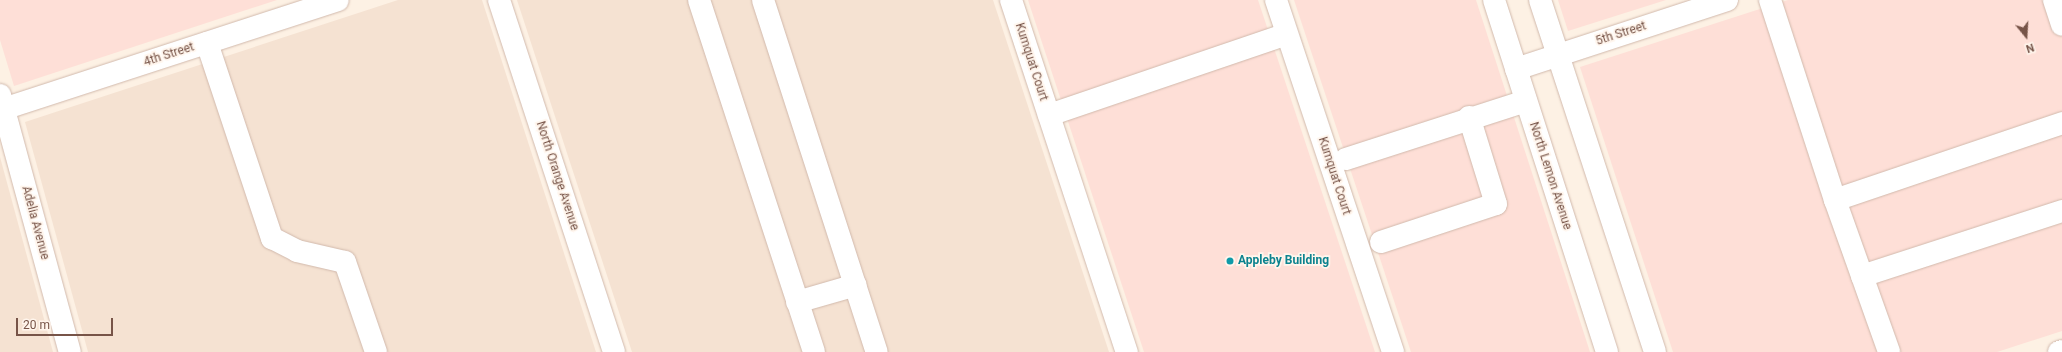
<!DOCTYPE html>
<style>
body{margin:0}
#map{position:relative;width:2062px;height:352px;overflow:hidden;background:#fdf1e4;font-family:Roboto,sans-serif}
div>[style]{position:absolute}
.residential>*{inset:0;background:#f5e2d2}
.commercial>*{inset:0;background:#fedfd7}
.roads{filter:drop-shadow(0 0 1px #d1b9ac) drop-shadow(0 0 1px #d1b9ac)}
.minor>*{height:22px;margin:-11px;padding:0 11px;transform-origin:11px;border-radius:11px;background:#fff}
.dots>*{width:11px;height:11px;translate:-50% -50%;box-sizing:border-box;border:2px solid #fff5ec;border-radius:50%}
span{translate:-50% -50%;white-space:nowrap;text-align:center;line-height:1.15;-webkit-text-stroke:3.5px #fff5ec;paint-order:stroke}
.street-label{font-size:12px;color:#775448}
.culture-label{font-size:12px;color:#0d838f;font-weight:700}
.left{translate:0 -50%;text-align:left}
.north{position:absolute;left:2006px;top:16px;width:40px;height:40px;-webkit-text-stroke:3px #fff5ec;paint-order:stroke;rotate:162deg;font-size:11px;font-weight:700;line-height:16px;text-align:center;color:#775448}
.north::after{content:'';display:block;margin:auto;width:14px;height:18px;background:#775448;clip-path:polygon(50% 0,100% 100%,50% 72%,0 100%)}
.scale{position:absolute;left:16px;top:318px;width:97px;height:18px;box-sizing:border-box;border:2px solid #775448;border-top:0;padding-left:5px;font-size:12px;line-height:14px;white-space:nowrap;color:#775448;-webkit-text-stroke:3px #fff5ec;paint-order:stroke}
</style>
<div id="map">
<div class="residential">
<i style="clip-path:polygon(398px 0,482px 0,596px 352px,88px 352px,25px 122px)"></i>
<i style="clip-path:polygon(517px 0,993px 0,1109px 352px,632px 352px)"></i>
<i style="clip-path:polygon(0 157px,53px 352px,0 352px)"></i>
</div>
<div class="commercial">
<i style="clip-path:polygon(0 0,277px 0,14px 86px,0 40px)"></i>
<i style="clip-path:polygon(1028px 0,1258px 0,1375px 352px,1144px 352px)"></i>
<i style="clip-path:polygon(1294px 0,1476px 0,1590px 352px,1411px 352px)"></i>
<i style="clip-path:polygon(1558px 0,1666px 0,1568px 31px)"></i>
<i style="clip-path:polygon(1788px 0,2062px 0,2062px 331px,1997px 352px,1673px 352px,1580px 67px)"></i>
</div>
<div class="roads">
<div class="minor">
<i style="left:499px;top:0;width:370px;rotate:71.9deg"></i>
<i style="left:699px;top:0;width:370px;rotate:71.9deg"></i>
<i style="left:763px;top:0;width:370px;rotate:72.1deg"></i>
<i style="left:1011px;top:0;width:371px;rotate:71.8deg"></i>
<i style="left:1276px;top:0;width:371px;rotate:71.6deg"></i>
<i style="left:1494px;top:0;width:370px;rotate:72.2deg"></i>
<i style="left:1540px;top:0;width:370px;rotate:71.9deg"></i>
<i style="left:1770px;top:0;width:210px;rotate:72deg"></i>
<i style="left:1835px;top:200px;width:161px;rotate:70.4deg"></i>
<i style="left:2054px;top:0;width:26px;rotate:72deg"></i>
<i style="left:207px;top:43px;width:206px;rotate:71.6deg"></i>
<i style="left:272px;top:238px;width:28px;rotate:27deg"></i>
<i style="left:297px;top:251px;width:49px;rotate:12.9deg"></i>
<i style="left:345px;top:262px;width:95px;rotate:71deg"></i>
<i style="left:1516px;top:69px;width:222px;rotate:-18.1deg"></i>
<i style="left:0;top:95px;width:266px;rotate:74.8deg"></i>
<i style="left:0;top:110px;width:355px;rotate:-18deg"></i>
<i style="left:1049px;top:115px;width:251px;rotate:-18.8deg"></i>
<i style="left:1346px;top:159px;width:189px;rotate:-17.9deg"></i>
<i style="left:1835px;top:200px;width:240px;rotate:-18.7deg"></i>
<i style="left:1381px;top:242px;width:121px;rotate:-18.3deg"></i>
<i style="left:1496px;top:204px;width:91px;rotate:-107.2deg"></i>
<i style="left:1862px;top:276px;width:210px;rotate:-18deg"></i>
<i style="left:797px;top:302px;width:61px;rotate:-16.1deg"></i>
<i style="left:2059px;top:352px;width:3px;rotate:-18deg"></i>
</div>
</div>
<div class="dots">
<i style="left:1230px;top:261px;background:#0f9aa8"></i>
</div>
<div class="street-label">
<span style="left:1621px;top:34px;rotate:-18deg">5th Street</span>
<span style="left:169px;top:55px;rotate:-18deg">4th Street</span>
<span style="left:1031px;top:62px;rotate:72deg">Kumquat Court</span>
<span style="left:557px;top:176px;rotate:72deg">North Orange Avenue</span>
<span style="left:1334px;top:176px;rotate:72deg">Kumquat Court</span>
<span style="left:1550px;top:176px;rotate:72deg">North Lemon Avenue</span>
<span style="left:35px;top:223px;rotate:75deg">Adelia Avenue</span>
</div>
<div class="culture-label">
<span class="left" style="left:1238px;top:261px">Appleby Building</span>
</div>
<div class="north">N</div>
<div class="scale">20 m</div>
</div>
